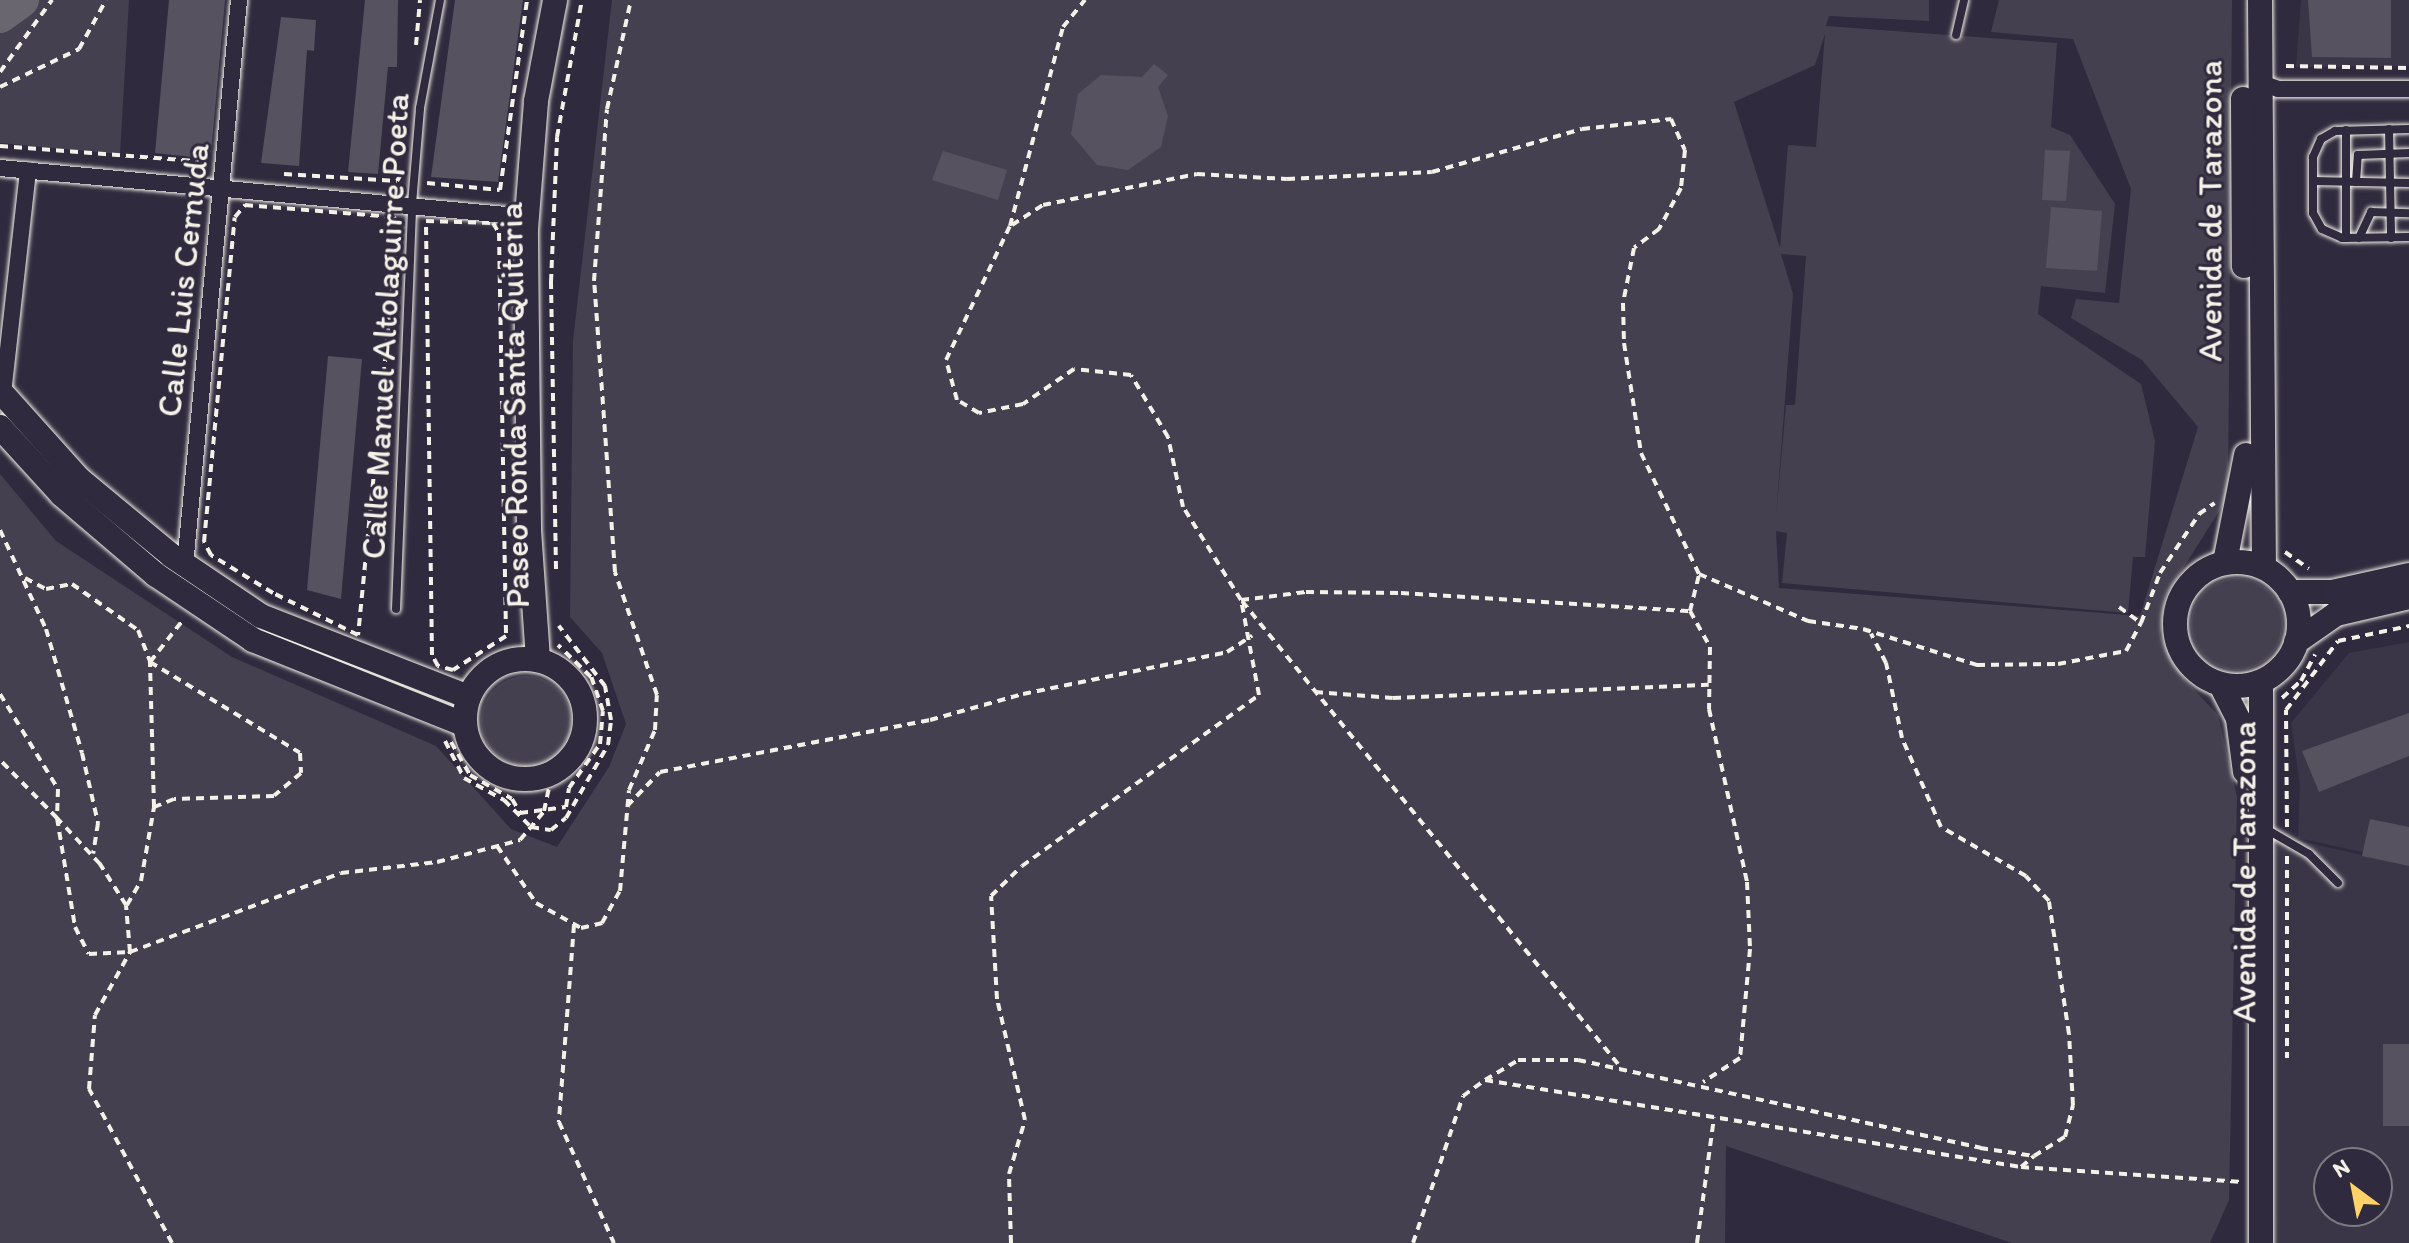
<!DOCTYPE html>
<style>
body{margin:0}
#map{position:relative;width:2409px;height:1243px;overflow:hidden;background:#2f2a3d;font-family:Itim,sans-serif}
div>[style]{position:absolute}
.built>*{inset:0;background:#3b3647}
.green>*{inset:0;background:#454050}
.round{border-radius:50%}
.river>*{height:36px;margin:-18px;padding:0 18px;transform-origin:18px;border-radius:18px;background:#6a6670}
.building>*{inset:0;background:#56525f}
.path>*{height:4px;margin-top:-2px;transform-origin:0;background:repeating-linear-gradient(90deg,#f4f1e8 0 8px,transparent 0 14px)}
.roads{filter:drop-shadow(0 0 2px #f4f1e8) drop-shadow(0 0 2px #f4f1e8)}
.lane>*{height:8px;margin:-4px;padding:0 4px;transform-origin:4px;border-radius:4px;background:#2f2a3d}
.street>*{height:16px;margin:-8px;padding:0 8px;transform-origin:8px;border-radius:8px;background:#2f2a3d}
.secondary>*{height:24px;margin:-12px;padding:0 12px;transform-origin:12px;border-radius:12px;background:#2f2a3d}
.secondary>.ring{margin:-12px;padding:0;box-sizing:content-box;background:none;border:24px solid #2f2a3d;border-radius:50%}
span{translate:-50% -50%;white-space:nowrap;text-align:center;line-height:1.15;-webkit-text-stroke:6px #2f2a3d;paint-order:stroke}
.street-label{font-size:34px;color:#f4f1e8}
.north{position:absolute;left:2313px;top:1147px;width:80px;height:80px;box-sizing:border-box;background:#2f2a3d;border:2px solid #7e7a81;border-radius:50%;rotate:328deg;font-size:22px;font-weight:700;line-height:32px;text-align:center;color:#f4f1e8}
.north::after{content:'';display:block;margin:auto;width:28px;height:36px;background:#ffd166;clip-path:polygon(50% 0,100% 100%,50% 72%,0 100%)}
</style>
<div id="map">
<div class="built">
<i style="clip-path:polygon(2301px 0,2409px 0,2409px 66px,2296px 67px)"></i>
<i style="clip-path:polygon(2409px 642px,2409px 862px,2298px 838px,2300px 785px,2291px 723px,2349px 653px)"></i>
<i style="clip-path:polygon(evenodd,2270px 834px,2409px 866px,2409px 1243px,2274px 1243px,2270px 834px,2329px 1163px,2377px 1163px,2377px 1211px,2329px 1211px,2329px 1163px)"></i>
</div>
<div class="green">
<i style="clip-path:polygon(0 0,129px 0,120px 154px,0 143px)"></i>
<i style="clip-path:polygon(evenodd,612px 0,1929px 0,1929px 21px,1829px 16px,1826px 26px,2057px 43px,2051px 127px,2070px 135px,2115px 204px,2105px 293px,2041px 286px,2038px 314px,2141px 384px,2155px 441px,2145px 557px,2133px 557px,2128px 613px,1782px 583px,1787px 533px,1776px 531px,1779px 588px,2140px 616px,2198px 427px,2142px 360px,2071px 318px,2076px 299px,2119px 303px,2131px 189px,2073px 39px,1991px 32px,1999px 0,2232px 0,2228px 497px,2165px 597px,2160px 636px,2184px 679px,2218px 715px,2237px 797px,2229px 1200px,2210px 1243px,2012px 1243px,1726px 1146px,1725px 1243px,0 1243px,0 474px,56px 541px,232px 657px,436px 746px,511px 829px,557px 847px,609px 767px,626px 724px,602px 653px,570px 617px,573px 341px,612px 0,1825px 34px,1816px 147px,1788px 145px,1780px 248px,1734px 102px,1815px 65px,1825px 34px,612px 0,1781px 254px,1806px 256px,1795px 405px,1786px 405px,1776px 517px,1793px 294px,1781px 254px)"></i>
<i class="round" style="left:2191px;top:578px;width:92px;height:92px"></i>
<i class="round" style="left:481px;top:676px;width:90px;height:90px"></i>
</div>
<div class="river">
<i style="left:0;top:15px;width:26px;rotate:-36deg"></i>
</div>
<div class="building">
<i style="clip-path:polygon(169px 0,225px 0,211px 152px,202px 158px,155px 153px)"></i>
<i style="clip-path:polygon(365px 0,398px 0,397px 67px,388px 67px,378px 174px,348px 172px)"></i>
<i style="clip-path:polygon(455px 0,523px 0,498px 182px,431px 177px)"></i>
<i style="clip-path:polygon(2308px 0,2391px 0,2391px 58px,2312px 57px)"></i>
<i style="clip-path:polygon(281px 17px,316px 20px,314px 51px,307px 50px,299px 166px,261px 163px)"></i>
<i style="clip-path:polygon(1154px 64px,1168px 75px,1158px 87px,1168px 116px,1161px 147px,1128px 170px,1097px 165px,1071px 134px,1078px 94px,1101px 75px,1142px 77px)"></i>
<i style="clip-path:polygon(2045px 150px,2070px 151px,2066px 201px,2042px 200px)"></i>
<i style="clip-path:polygon(943px 151px,1007px 170px,998px 200px,932px 180px)"></i>
<i style="clip-path:polygon(2051px 207px,2102px 211px,2097px 271px,2046px 268px)"></i>
<i style="clip-path:polygon(328px 356px,362px 359px,341px 599px,307px 590px)"></i>
<i style="clip-path:polygon(2409px 713px,2409px 756px,2319px 792px,2302px 751px)"></i>
<i style="clip-path:polygon(2370px 819px,2409px 827px,2409px 866px,2362px 856px)"></i>
<i style="clip-path:polygon(2383px 1044px,2409px 1044px,2409px 1126px,2383px 1126px)"></i>
</div>
<div class="path">
<i style="left:416px;top:45px;width:45px;rotate:-84.9deg"></i>
<i style="left:2286px;top:66px;width:123px;rotate:0.9deg"></i>
<i style="left:0;top:72px;width:89px;rotate:-54.2deg"></i>
<i style="left:0;top:87px;width:88px;rotate:-25.7deg"></i>
<i style="left:79px;top:49px;width:56px;rotate:-61.1deg"></i>
<i style="left:0;top:146px;width:209px;rotate:4.4deg"></i>
<i style="left:284px;top:174px;width:113px;rotate:3.5deg"></i>
<i style="left:397px;top:181px;width:6px;rotate:-59deg"></i>
<i style="left:427px;top:183px;width:73px;rotate:5.5deg"></i>
<i style="left:500px;top:190px;width:192px;rotate:-81.9deg"></i>
<i style="left:245px;top:205px;width:149px;rotate:4.6deg"></i>
<i style="left:394px;top:217px;width:12px;rotate:70deg"></i>
<i style="left:398px;top:228px;width:409px;rotate:95.6deg"></i>
<i style="left:358px;top:635px;width:95px;rotate:-153.7deg"></i>
<i style="left:273px;top:593px;width:73px;rotate:-148.5deg"></i>
<i style="left:211px;top:555px;width:15px;rotate:-118deg"></i>
<i style="left:204px;top:542px;width:326px;rotate:-84.6deg"></i>
<i style="left:235px;top:217px;width:16px;rotate:-50deg"></i>
<i style="left:426px;top:221px;width:67px;rotate:1.7deg"></i>
<i style="left:493px;top:223px;width:12px;rotate:59deg"></i>
<i style="left:499px;top:233px;width:403px;rotate:89deg"></i>
<i style="left:506px;top:636px;width:63px;rotate:147.3deg"></i>
<i style="left:453px;top:670px;width:16px;rotate:-165deg"></i>
<i style="left:438px;top:666px;width:13px;rotate:-119deg"></i>
<i style="left:432px;top:655px;width:434px;rotate:-90.8deg"></i>
<i style="left:1012px;top:225px;width:37px;rotate:-33deg"></i>
<i style="left:1043px;top:205px;width:157px;rotate:-11.4deg"></i>
<i style="left:1197px;top:174px;width:90px;rotate:3.2deg"></i>
<i style="left:1287px;top:179px;width:145px;rotate:-2.8deg"></i>
<i style="left:1432px;top:172px;width:156px;rotate:-16deg"></i>
<i style="left:1582px;top:129px;width:90px;rotate:-6.4deg"></i>
<i style="left:1671px;top:119px;width:34px;rotate:66deg"></i>
<i style="left:1685px;top:150px;width:38px;rotate:96deg"></i>
<i style="left:1681px;top:188px;width:47px;rotate:118.2deg"></i>
<i style="left:1659px;top:229px;width:31px;rotate:143deg"></i>
<i style="left:1634px;top:248px;width:56px;rotate:101.3deg"></i>
<i style="left:1623px;top:303px;width:40px;rotate:88.6deg"></i>
<i style="left:1624px;top:343px;width:111px;rotate:81.2deg"></i>
<i style="left:1641px;top:453px;width:134px;rotate:64.4deg"></i>
<i style="left:1699px;top:574px;width:119px;rotate:23.3deg"></i>
<i style="left:1808px;top:621px;width:56px;rotate:8.3deg"></i>
<i style="left:1863px;top:629px;width:120px;rotate:17.5deg"></i>
<i style="left:1977px;top:665px;width:81px;rotate:-0.7deg"></i>
<i style="left:2058px;top:664px;width:69px;rotate:-10.8deg"></i>
<i style="left:2126px;top:651px;width:32px;rotate:-62deg"></i>
<i style="left:0;top:530px;width:109px;rotate:65.1deg"></i>
<i style="left:46px;top:629px;width:129px;rotate:73.8deg"></i>
<i style="left:82px;top:753px;width:72px;rotate:77.1deg"></i>
<i style="left:98px;top:823px;width:31px;rotate:99deg"></i>
<i style="left:2285px;top:552px;width:29px;rotate:35deg"></i>
<i style="left:556px;top:569px;width:287px;rotate:-91deg"></i>
<i style="left:551px;top:282px;width:145px;rotate:-87.6deg"></i>
<i style="left:557px;top:137px;width:139px;rotate:-79.7deg"></i>
<i style="left:25px;top:578px;width:24px;rotate:28deg"></i>
<i style="left:46px;top:589px;width:26px;rotate:-11deg"></i>
<i style="left:72px;top:584px;width:80px;rotate:34.9deg"></i>
<i style="left:138px;top:630px;width:34px;rotate:69deg"></i>
<i style="left:150px;top:662px;width:175px;rotate:31.2deg"></i>
<i style="left:300px;top:753px;width:20px;rotate:87deg"></i>
<i style="left:301px;top:773px;width:35px;rotate:140deg"></i>
<i style="left:274px;top:796px;width:100px;rotate:178.3deg"></i>
<i style="left:174px;top:799px;width:22px;rotate:158deg"></i>
<i style="left:2119px;top:607px;width:27px;rotate:36deg"></i>
<i style="left:2141px;top:623px;width:53px;rotate:-69.2deg"></i>
<i style="left:2160px;top:573px;width:71px;rotate:-56.5deg"></i>
<i style="left:2199px;top:514px;width:19px;rotate:-35deg"></i>
<i style="left:1690px;top:611px;width:41px;rotate:60.9deg"></i>
<i style="left:1710px;top:647px;width:62px;rotate:90.9deg"></i>
<i style="left:1709px;top:709px;width:177px;rotate:77.6deg"></i>
<i style="left:1747px;top:882px;width:67px;rotate:87.4deg"></i>
<i style="left:1750px;top:949px;width:109px;rotate:95.2deg"></i>
<i style="left:1740px;top:1058px;width:44px;rotate:147deg"></i>
<i style="left:1315px;top:692px;width:78px;rotate:4.4deg"></i>
<i style="left:1393px;top:698px;width:316px;rotate:-2.4deg"></i>
<i style="left:0;top:694px;width:111px;rotate:58.6deg"></i>
<i style="left:58px;top:789px;width:29px;rotate:92deg"></i>
<i style="left:57px;top:818px;width:110px;rotate:80.6deg"></i>
<i style="left:75px;top:927px;width:30px;rotate:63deg"></i>
<i style="left:89px;top:954px;width:41px;rotate:-2.8deg"></i>
<i style="left:130px;top:952px;width:47px;rotate:-94.9deg"></i>
<i style="left:126px;top:905px;width:49px;rotate:-122.4deg"></i>
<i style="left:100px;top:864px;width:63px;rotate:-133.1deg"></i>
<i style="left:57px;top:818px;width:81px;rotate:-134.5deg"></i>
<i style="left:2282px;top:698px;width:25px;rotate:-42deg"></i>
<i style="left:2301px;top:681px;width:30px;rotate:-62deg"></i>
<i style="left:445px;top:741px;width:42px;rotate:62.8deg"></i>
<i style="left:464px;top:778px;width:46px;rotate:28.8deg"></i>
<i style="left:504px;top:800px;width:38px;rotate:45deg"></i>
<i style="left:531px;top:827px;width:20px;rotate:9deg"></i>
<i style="left:551px;top:830px;width:19px;rotate:-39deg"></i>
<i style="left:566px;top:818px;width:84px;rotate:-60.1deg"></i>
<i style="left:608px;top:745px;width:25px;rotate:-83deg"></i>
<i style="left:611px;top:720px;width:35px;rotate:-100deg"></i>
<i style="left:605px;top:686px;width:76px;rotate:-127.5deg"></i>
<i style="left:451px;top:742px;width:38px;rotate:60deg"></i>
<i style="left:470px;top:775px;width:48px;rotate:29.7deg"></i>
<i style="left:512px;top:799px;width:16px;rotate:60deg"></i>
<i style="left:520px;top:813px;width:46px;rotate:-7.4deg"></i>
<i style="left:566px;top:807px;width:19px;rotate:-81deg"></i>
<i style="left:569px;top:788px;width:54px;rotate:-54.8deg"></i>
<i style="left:600px;top:744px;width:33px;rotate:-85deg"></i>
<i style="left:603px;top:711px;width:36px;rotate:-109deg"></i>
<i style="left:591px;top:677px;width:46px;rotate:-135.9deg"></i>
<i style="left:627px;top:806px;width:47px;rotate:-45.9deg"></i>
<i style="left:660px;top:772px;width:275px;rotate:-10.9deg"></i>
<i style="left:930px;top:720px;width:97px;rotate:-15.6deg"></i>
<i style="left:1023px;top:694px;width:208px;rotate:-11.6deg"></i>
<i style="left:1227px;top:652px;width:30px;rotate:-33deg"></i>
<i style="left:2287px;top:827px;width:117px;rotate:-90.5deg"></i>
<i style="left:2286px;top:710px;width:86px;rotate:-53deg"></i>
<i style="left:2338px;top:641px;width:73px;rotate:-11.9deg"></i>
<i style="left:497px;top:846px;width:69px;rotate:55.6deg"></i>
<i style="left:536px;top:903px;width:51px;rotate:29.1deg"></i>
<i style="left:581px;top:928px;width:22px;rotate:-13deg"></i>
<i style="left:602px;top:923px;width:37px;rotate:-61deg"></i>
<i style="left:620px;top:891px;width:101px;rotate:-84.9deg"></i>
<i style="left:629px;top:790px;width:65px;rotate:-66.6deg"></i>
<i style="left:655px;top:730px;width:35px;rotate:-87deg"></i>
<i style="left:657px;top:695px;width:130px;rotate:-108.9deg"></i>
<i style="left:615px;top:572px;width:292px;rotate:-94.1deg"></i>
<i style="left:594px;top:281px;width:172px;rotate:-85.7deg"></i>
<i style="left:607px;top:109px;width:112px;rotate:-77.6deg"></i>
<i style="left:2287px;top:856px;width:202px;rotate:90deg"></i>
<i style="left:127px;top:905px;width:28px;rotate:-60deg"></i>
<i style="left:141px;top:881px;width:75px;rotate:-80deg"></i>
<i style="left:154px;top:807px;width:145px;rotate:-91.6deg"></i>
<i style="left:150px;top:662px;width:53px;rotate:-51.8deg"></i>
<i style="left:574px;top:925px;width:198px;rotate:94.4deg"></i>
<i style="left:559px;top:1122px;width:133px;rotate:65.6deg"></i>
<i style="left:1618px;top:1064px;width:598px;rotate:-129.09deg"></i>
<i style="left:1241px;top:600px;width:65px;rotate:-7deg"></i>
<i style="left:1306px;top:592px;width:95px;rotate:0.6deg"></i>
<i style="left:1401px;top:593px;width:290px;rotate:3.6deg"></i>
<i style="left:1690px;top:611px;width:38px;rotate:-76deg"></i>
<i style="left:1485px;top:1080px;width:39px;rotate:-31deg"></i>
<i style="left:1518px;top:1060px;width:60px"></i>
<i style="left:1578px;top:1060px;width:412px;rotate:12.3deg"></i>
<i style="left:1980px;top:1148px;width:55px;rotate:8.4deg"></i>
<i style="left:2034px;top:1156px;width:36px;rotate:-32deg"></i>
<i style="left:2065px;top:1137px;width:33px;rotate:-76deg"></i>
<i style="left:2073px;top:1105px;width:71px;rotate:-93.2deg"></i>
<i style="left:2069px;top:1034px;width:134px;rotate:-98.6deg"></i>
<i style="left:2049px;top:901px;width:34px;rotate:-133deg"></i>
<i style="left:2026px;top:876px;width:98px;rotate:-150deg"></i>
<i style="left:1941px;top:827px;width:97px;rotate:-113.7deg"></i>
<i style="left:1902px;top:738px;width:77px;rotate:-102deg"></i>
<i style="left:1886px;top:663px;width:33px;rotate:-117deg"></i>
<i style="left:2021px;top:1167px;width:17px;rotate:-40deg"></i>
<i style="left:172px;top:1243px;width:175px;rotate:-118.3deg"></i>
<i style="left:89px;top:1089px;width:74px;rotate:-85.4deg"></i>
<i style="left:95px;top:1015px;width:72px;rotate:-60.9deg"></i>
<i style="left:130px;top:952px;width:225px;rotate:-20.5deg"></i>
<i style="left:341px;top:873px;width:97px;rotate:-6.5deg"></i>
<i style="left:437px;top:862px;width:86px;rotate:-14.8deg"></i>
<i style="left:520px;top:840px;width:38px;rotate:-50deg"></i>
<i style="left:544px;top:811px;width:39px;rotate:-78deg"></i>
<i style="left:1011px;top:1243px;width:69px;rotate:-91.7deg"></i>
<i style="left:1009px;top:1174px;width:56px;rotate:-73.5deg"></i>
<i style="left:1025px;top:1120px;width:124px;rotate:-103deg"></i>
<i style="left:997px;top:999px;width:103px;rotate:-93.3deg"></i>
<i style="left:991px;top:896px;width:43px;rotate:-44.1deg"></i>
<i style="left:1022px;top:866px;width:292px;rotate:-35.8deg"></i>
<i style="left:1259px;top:695px;width:97px;rotate:-100.7deg"></i>
<i style="left:1241px;top:600px;width:110px;rotate:-121.9deg"></i>
<i style="left:1183px;top:507px;width:72px;rotate:-102.1deg"></i>
<i style="left:1168px;top:437px;width:72px;rotate:-120.8deg"></i>
<i style="left:1131px;top:375px;width:57px;rotate:-174deg"></i>
<i style="left:1074px;top:369px;width:62px;rotate:145.5deg"></i>
<i style="left:1023px;top:404px;width:45px;rotate:168.4deg"></i>
<i style="left:979px;top:413px;width:26px;rotate:-149deg"></i>
<i style="left:957px;top:400px;width:41px;rotate:-105.4deg"></i>
<i style="left:946px;top:360px;width:148px;rotate:-64.5deg"></i>
<i style="left:1010px;top:226px;width:206px;rotate:-75.1deg"></i>
<i style="left:1063px;top:27px;width:35px;rotate:-51deg"></i>
<i style="left:1413px;top:1243px;width:155px;rotate:-71.2deg"></i>
<i style="left:1463px;top:1096px;width:27px;rotate:-36deg"></i>
<i style="left:1485px;top:1080px;width:543px;rotate:9.22deg"></i>
<i style="left:2021px;top:1167px;width:222px;rotate:3.9deg"></i>
<i style="left:1697px;top:1243px;width:127px;rotate:-82.3deg"></i>
</div>
<div class="roads">
<div class="lane">
<i style="left:1956px;top:35px;width:36px;rotate:-77deg"></i>
<i style="left:2389px;top:129px;width:109px;rotate:88.9deg"></i>
<i style="left:2409px;top:129px;width:74px;rotate:178.5deg"></i>
<i style="left:2335px;top:131px;width:16px;rotate:150deg"></i>
<i style="left:2321px;top:139px;width:20px;rotate:114deg"></i>
<i style="left:2313px;top:157px;width:56px;rotate:90deg"></i>
<i style="left:2313px;top:213px;width:18px;rotate:61deg"></i>
<i style="left:2322px;top:229px;width:22px;rotate:24deg"></i>
<i style="left:2342px;top:238px;width:67px;rotate:-0.9deg"></i>
<i style="left:2313px;top:181px;width:96px;rotate:1.2deg"></i>
<i style="left:2356px;top:182px;width:27px;rotate:-86deg"></i>
<i style="left:2358px;top:155px;width:51px;rotate:-2.2deg"></i>
<i style="left:2346px;top:238px;width:108px;rotate:-90deg"></i>
<i style="left:2359px;top:238px;width:29px;rotate:-65deg"></i>
<i style="left:2371px;top:212px;width:38px;rotate:2deg"></i>
<i style="left:396px;top:609px;width:405px;rotate:-87.7deg"></i>
<i style="left:412px;top:204px;width:96px;rotate:-85.2deg"></i>
<i style="left:420px;top:108px;width:110px;rotate:-79.5deg"></i>
<i style="left:2266px;top:829px;width:50px;rotate:30.2deg"></i>
<i style="left:2309px;top:854px;width:41px;rotate:45deg"></i>
</div>
<div class="street">
<i style="left:2259px;top:82px;width:20px;rotate:20deg"></i>
<i style="left:2278px;top:89px;width:131px"></i>
<i style="left:0;top:168px;width:518px;rotate:5.31deg"></i>
<i style="left:3px;top:394px;width:225px;rotate:-83.6deg"></i>
<i style="left:185px;top:565px;width:568px;rotate:-84.54deg"></i>
</div>
<div class="secondary">
<i style="left:2260px;top:0;width:566px;rotate:89.6deg"></i>
<i style="left:2243px;top:99px;width:167px;rotate:89.7deg"></i>
<i style="left:0;top:391px;width:118px;rotate:48.1deg"></i>
<i style="left:79px;top:479px;width:121px;rotate:39.6deg"></i>
<i style="left:172px;top:556px;width:107px;rotate:34deg"></i>
<i style="left:261px;top:616px;width:223px;rotate:21.3deg"></i>
<i style="left:0;top:427px;width:92px;rotate:47.6deg"></i>
<i style="left:62px;top:495px;width:123px;rotate:40.4deg"></i>
<i style="left:156px;top:575px;width:117px;rotate:33.8deg"></i>
<i style="left:253px;top:640px;width:228px;rotate:21.8deg"></i>
<i class="ring" style="left:2175px;top:562px;width:100px;height:100px"></i>
<i style="left:2225px;top:562px;width:109px;rotate:-78.9deg"></i>
<i style="left:2290px;top:592px;width:42px"></i>
<i style="left:2332px;top:592px;width:79px;rotate:-12.4deg"></i>
<i style="left:2296px;top:642px;width:49px;rotate:-35deg"></i>
<i style="left:2336px;top:614px;width:75px;rotate:-13.1deg"></i>
<i style="left:538px;top:659px;width:130px;rotate:-94deg"></i>
<i style="left:529px;top:529px;width:300px;rotate:-90.6deg"></i>
<i style="left:526px;top:229px;width:128px;rotate:-85.5deg"></i>
<i style="left:536px;top:101px;width:103px;rotate:-79.3deg"></i>
<i class="ring" style="left:465px;top:659px;width:96px;height:96px"></i>
<i style="left:2222px;top:687px;width:36px;rotate:63deg"></i>
<i style="left:2238px;top:719px;width:53px;rotate:82.5deg"></i>
<i style="left:2261px;top:1243px;width:560px;rotate:-90deg"></i>
</div>
</div>
<div class="street-label">
<span style="left:2210px;top:211px;rotate:-90deg">Avenida de Tarazona</span>
<span style="left:183px;top:280px;rotate:-84deg">Calle Luis Cernuda</span>
<span style="left:385px;top:326px;rotate:-87deg">Calle Manuel Altolaguirre Poeta</span>
<span style="left:514px;top:405px;rotate:-91deg">Paseo Ronda Santa Quiteria</span>
<span style="left:2244px;top:872px;rotate:-90deg">Avenida de Tarazona</span>
</div>
<div class="north">N</div>
</div>
